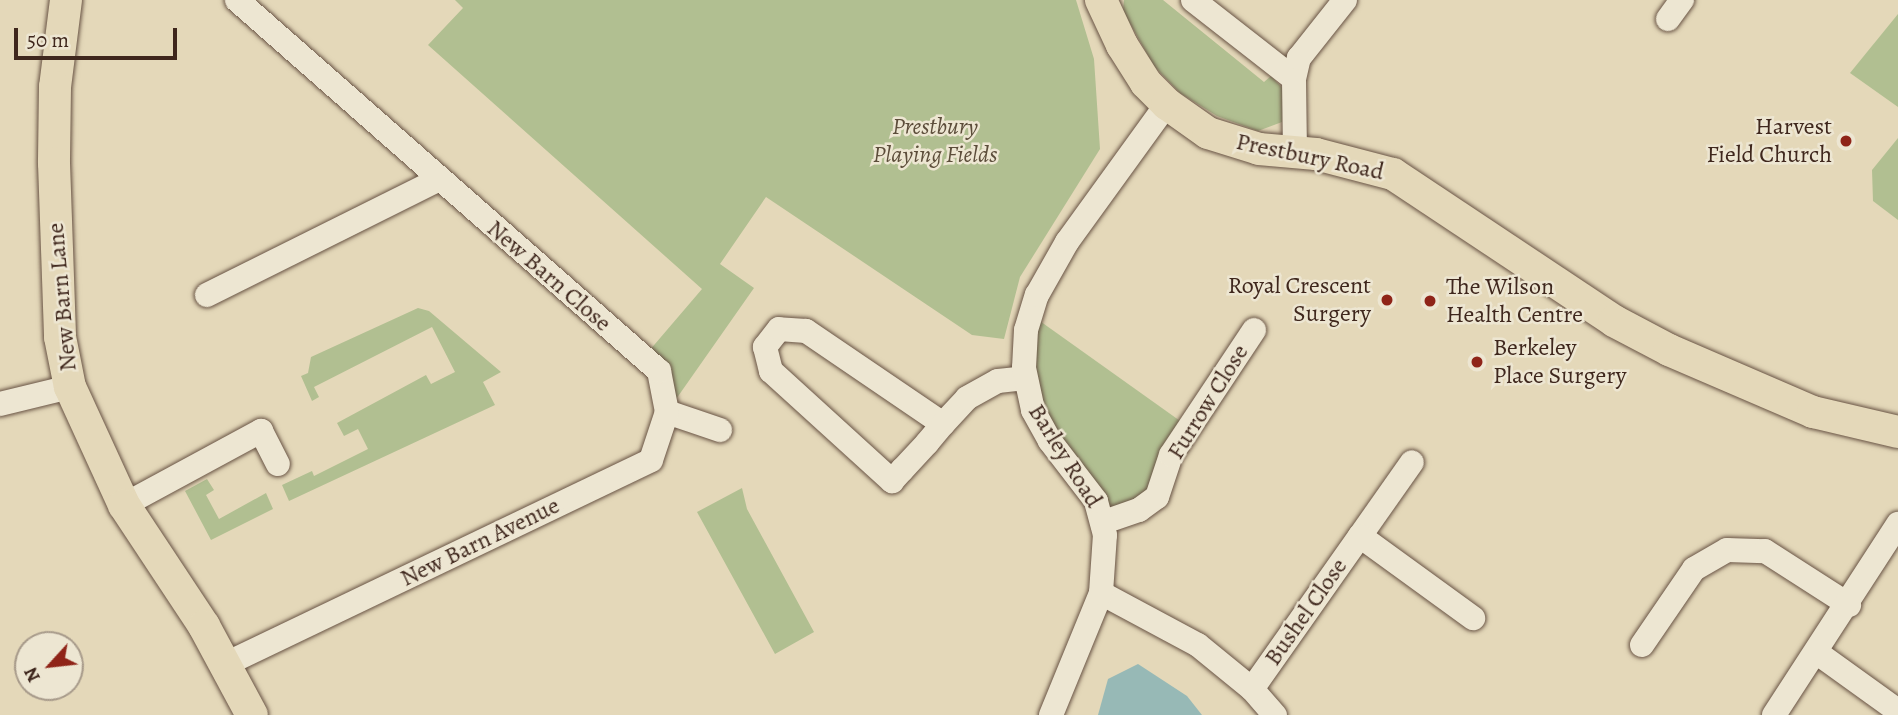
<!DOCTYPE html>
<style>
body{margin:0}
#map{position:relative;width:1898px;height:715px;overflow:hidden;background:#e4d8b9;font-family:Alegreya,serif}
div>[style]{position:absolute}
.green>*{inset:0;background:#b1bf91}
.water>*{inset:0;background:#97b9b6}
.roads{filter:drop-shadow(0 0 2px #685344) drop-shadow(0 0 2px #685344)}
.minor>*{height:24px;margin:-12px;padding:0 12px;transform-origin:12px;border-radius:12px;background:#ede6d2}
.major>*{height:32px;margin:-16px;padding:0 16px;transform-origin:16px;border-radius:16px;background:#e4d8b9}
.dots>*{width:19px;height:19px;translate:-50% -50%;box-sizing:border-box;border:4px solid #ede6d2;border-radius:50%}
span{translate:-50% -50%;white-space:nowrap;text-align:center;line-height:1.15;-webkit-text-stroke:5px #ede6d2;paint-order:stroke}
.park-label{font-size:24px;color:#5c4d3a;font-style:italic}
.poi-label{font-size:24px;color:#3f271d}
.right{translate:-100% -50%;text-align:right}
.left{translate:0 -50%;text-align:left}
.street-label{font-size:24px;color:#3f271d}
.north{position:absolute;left:14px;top:631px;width:70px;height:70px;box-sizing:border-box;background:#ede6d2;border:2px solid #a79a8a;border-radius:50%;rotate:243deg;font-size:19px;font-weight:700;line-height:28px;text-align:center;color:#3f271d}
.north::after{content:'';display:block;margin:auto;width:24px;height:32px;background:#8f2418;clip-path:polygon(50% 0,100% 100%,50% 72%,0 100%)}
.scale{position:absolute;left:14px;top:28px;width:163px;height:32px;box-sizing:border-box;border:4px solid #3f271d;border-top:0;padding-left:9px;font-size:21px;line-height:24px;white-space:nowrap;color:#3f271d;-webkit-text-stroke:5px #ede6d2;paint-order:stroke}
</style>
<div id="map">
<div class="green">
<i style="clip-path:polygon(455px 0,1076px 0,1094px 59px,1100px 149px,1020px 277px,1004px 339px,972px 335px,766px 197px,720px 264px,754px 288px,667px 412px,643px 358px,702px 289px,428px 45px,463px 8px)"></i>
<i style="clip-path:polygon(1124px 0,1163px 0,1264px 82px,1271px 76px,1285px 91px,1282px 122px,1258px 131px,1217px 116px,1180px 93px,1154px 66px,1123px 11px)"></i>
<i style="clip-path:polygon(1898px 14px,1898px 107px,1850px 73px)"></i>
<i style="clip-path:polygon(1898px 138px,1898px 220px,1873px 201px,1872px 170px)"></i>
<i style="clip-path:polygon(418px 308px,429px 311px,501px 372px,483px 382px,495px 405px,289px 501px,282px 485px,312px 471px,314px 476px,368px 449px,358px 429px,344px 436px,337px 423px,426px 375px,431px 384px,455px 372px,432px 327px,314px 387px,319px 397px,312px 401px,301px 376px,308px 373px,311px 357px)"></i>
<i style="clip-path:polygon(1030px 314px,1190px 428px,1157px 497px,1104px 522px,1040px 426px)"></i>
<i style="clip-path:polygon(207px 479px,214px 490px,206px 495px,219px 519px,266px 493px,273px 509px,211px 540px,185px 491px)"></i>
<i style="clip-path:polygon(742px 488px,747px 509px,814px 632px,775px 654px,697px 512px)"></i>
</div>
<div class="water">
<i style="clip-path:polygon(1138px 664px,1187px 696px,1202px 715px,1098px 715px,1108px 679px)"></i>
</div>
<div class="roads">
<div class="minor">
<i style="left:1193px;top:0;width:128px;rotate:38deg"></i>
<i style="left:1668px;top:19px;width:24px;rotate:-54deg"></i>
<i style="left:1295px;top:152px;width:73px;rotate:-90.8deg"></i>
<i style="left:1294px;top:79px;width:22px;rotate:-77deg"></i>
<i style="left:1299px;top:58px;width:74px;rotate:-51.6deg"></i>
<i style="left:207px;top:295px;width:260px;rotate:-26.5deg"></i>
<i style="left:0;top:404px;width:72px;rotate:-13.7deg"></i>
<i style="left:667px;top:412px;width:56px;rotate:18.8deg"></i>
<i style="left:943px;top:424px;width:166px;rotate:-145.8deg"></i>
<i style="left:806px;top:331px;width:27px;rotate:-176deg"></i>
<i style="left:779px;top:329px;width:23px;rotate:128deg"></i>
<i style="left:765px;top:347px;width:25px;rotate:76deg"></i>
<i style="left:771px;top:371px;width:164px;rotate:42.3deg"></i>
<i style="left:892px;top:481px;width:15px;rotate:-48deg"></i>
<i style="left:902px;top:470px;width:37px;rotate:-47deg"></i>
<i style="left:927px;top:443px;width:25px;rotate:-50deg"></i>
<i style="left:943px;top:424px;width:35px;rotate:-47deg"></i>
<i style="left:967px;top:398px;width:35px;rotate:-29deg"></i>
<i style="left:998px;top:381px;width:27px;rotate:-6deg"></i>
<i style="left:124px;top:505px;width:156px;rotate:-28.4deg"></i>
<i style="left:261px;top:431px;width:37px;rotate:63deg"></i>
<i style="left:1104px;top:522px;width:37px;rotate:-19deg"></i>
<i style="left:1139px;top:510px;width:22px;rotate:-36deg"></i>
<i style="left:1157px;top:497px;width:44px;rotate:-71.6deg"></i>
<i style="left:1171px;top:455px;width:150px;rotate:-56.4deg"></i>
<i style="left:1360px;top:536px;width:90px;rotate:-54.9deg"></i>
<i style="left:1101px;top:593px;width:110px;rotate:28.2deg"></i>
<i style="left:1198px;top:645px;width:70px;rotate:39.2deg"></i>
<i style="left:1252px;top:689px;width:35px;rotate:49deg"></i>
<i style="left:1642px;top:645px;width:92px;rotate:-55.6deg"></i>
<i style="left:1694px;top:569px;width:38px;rotate:-30deg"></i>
<i style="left:1727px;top:550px;width:38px;rotate:2deg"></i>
<i style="left:1765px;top:551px;width:100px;rotate:32.7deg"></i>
<i style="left:1816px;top:652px;width:101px;rotate:35.7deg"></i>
<i style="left:226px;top:664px;width:471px;rotate:-25.6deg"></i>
<i style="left:651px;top:460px;width:51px;rotate:-71.6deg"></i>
<i style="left:667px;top:412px;width:42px;rotate:-101deg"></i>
<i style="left:659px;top:371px;width:562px;rotate:-138.68deg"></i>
<i style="left:1252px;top:689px;width:187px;rotate:-54.8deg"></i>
<i style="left:1360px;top:536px;width:140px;rotate:36deg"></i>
<i style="left:1051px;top:715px;width:132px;rotate:-67.7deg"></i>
<i style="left:1101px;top:593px;width:58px;rotate:-86.1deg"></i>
<i style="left:1105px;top:535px;width:35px;rotate:-105deg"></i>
<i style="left:1096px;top:501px;width:76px;rotate:-127.5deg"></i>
<i style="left:1050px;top:441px;width:35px;rotate:-119deg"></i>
<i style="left:1033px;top:410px;width:43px;rotate:-102.1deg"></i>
<i style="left:1024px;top:368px;width:38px;rotate:-87deg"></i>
<i style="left:1026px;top:330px;width:37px;rotate:-73deg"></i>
<i style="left:1037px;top:295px;width:61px;rotate:-60.5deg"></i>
<i style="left:1067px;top:242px;width:170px;rotate:-54.1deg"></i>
<i style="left:1774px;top:715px;width:228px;rotate:-57deg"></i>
</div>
<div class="major">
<i style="left:66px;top:0;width:88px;rotate:97.2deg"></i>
<i style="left:55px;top:87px;width:76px;rotate:90.8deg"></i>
<i style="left:54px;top:163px;width:174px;rotate:88deg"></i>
<i style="left:60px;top:337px;width:51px;rotate:78.7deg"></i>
<i style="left:70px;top:387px;width:130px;rotate:65.4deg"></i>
<i style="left:124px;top:505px;width:145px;rotate:56.5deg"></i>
<i style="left:204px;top:626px;width:101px;rotate:61.7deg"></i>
<i style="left:1101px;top:0;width:50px;rotate:65deg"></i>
<i style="left:1122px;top:45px;width:45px;rotate:57.7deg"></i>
<i style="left:1146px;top:83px;width:30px;rotate:45deg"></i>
<i style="left:1167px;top:104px;width:50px;rotate:35.3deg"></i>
<i style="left:1208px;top:133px;width:53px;rotate:17.4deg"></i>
<i style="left:1259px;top:149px;width:57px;rotate:5deg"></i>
<i style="left:1316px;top:154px;width:80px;rotate:14.6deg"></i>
<i style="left:1393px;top:174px;width:265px;rotate:33.6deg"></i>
<i style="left:1614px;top:321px;width:62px;rotate:27.8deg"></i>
<i style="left:1669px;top:350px;width:157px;rotate:23.3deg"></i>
<i style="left:1813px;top:412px;width:87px;rotate:13.2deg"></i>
</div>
</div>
<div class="dots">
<i style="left:1846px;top:141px;background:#8f2418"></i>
<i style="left:1387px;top:300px;background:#8f2418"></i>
<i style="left:1430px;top:301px;background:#8f2418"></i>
<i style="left:1477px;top:362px;background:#8f2418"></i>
</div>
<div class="park-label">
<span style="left:935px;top:141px">Prestbury<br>Playing Fields</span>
</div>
<div class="poi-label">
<span class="right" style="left:1832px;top:141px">Harvest<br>Field Church</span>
<span class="right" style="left:1371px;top:300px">Royal Crescent<br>Surgery</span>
<span class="left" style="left:1446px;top:301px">The Wilson<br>Health Centre</span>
<span class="left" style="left:1493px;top:362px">Berkeley<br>Place Surgery</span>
</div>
<div class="street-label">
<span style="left:1310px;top:157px;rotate:12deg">Prestbury Road</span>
<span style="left:549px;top:276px;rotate:41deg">New Barn Close</span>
<span style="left:62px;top:297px;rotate:-95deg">New Barn Lane</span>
<span style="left:1208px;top:402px;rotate:-58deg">Furrow Close</span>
<span style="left:1065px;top:456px;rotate:58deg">Barley Road</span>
<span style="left:480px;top:542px;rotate:-26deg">New Barn Avenue</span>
<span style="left:1306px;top:612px;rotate:-55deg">Bushel Close</span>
</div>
<div class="north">N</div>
<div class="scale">50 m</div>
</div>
